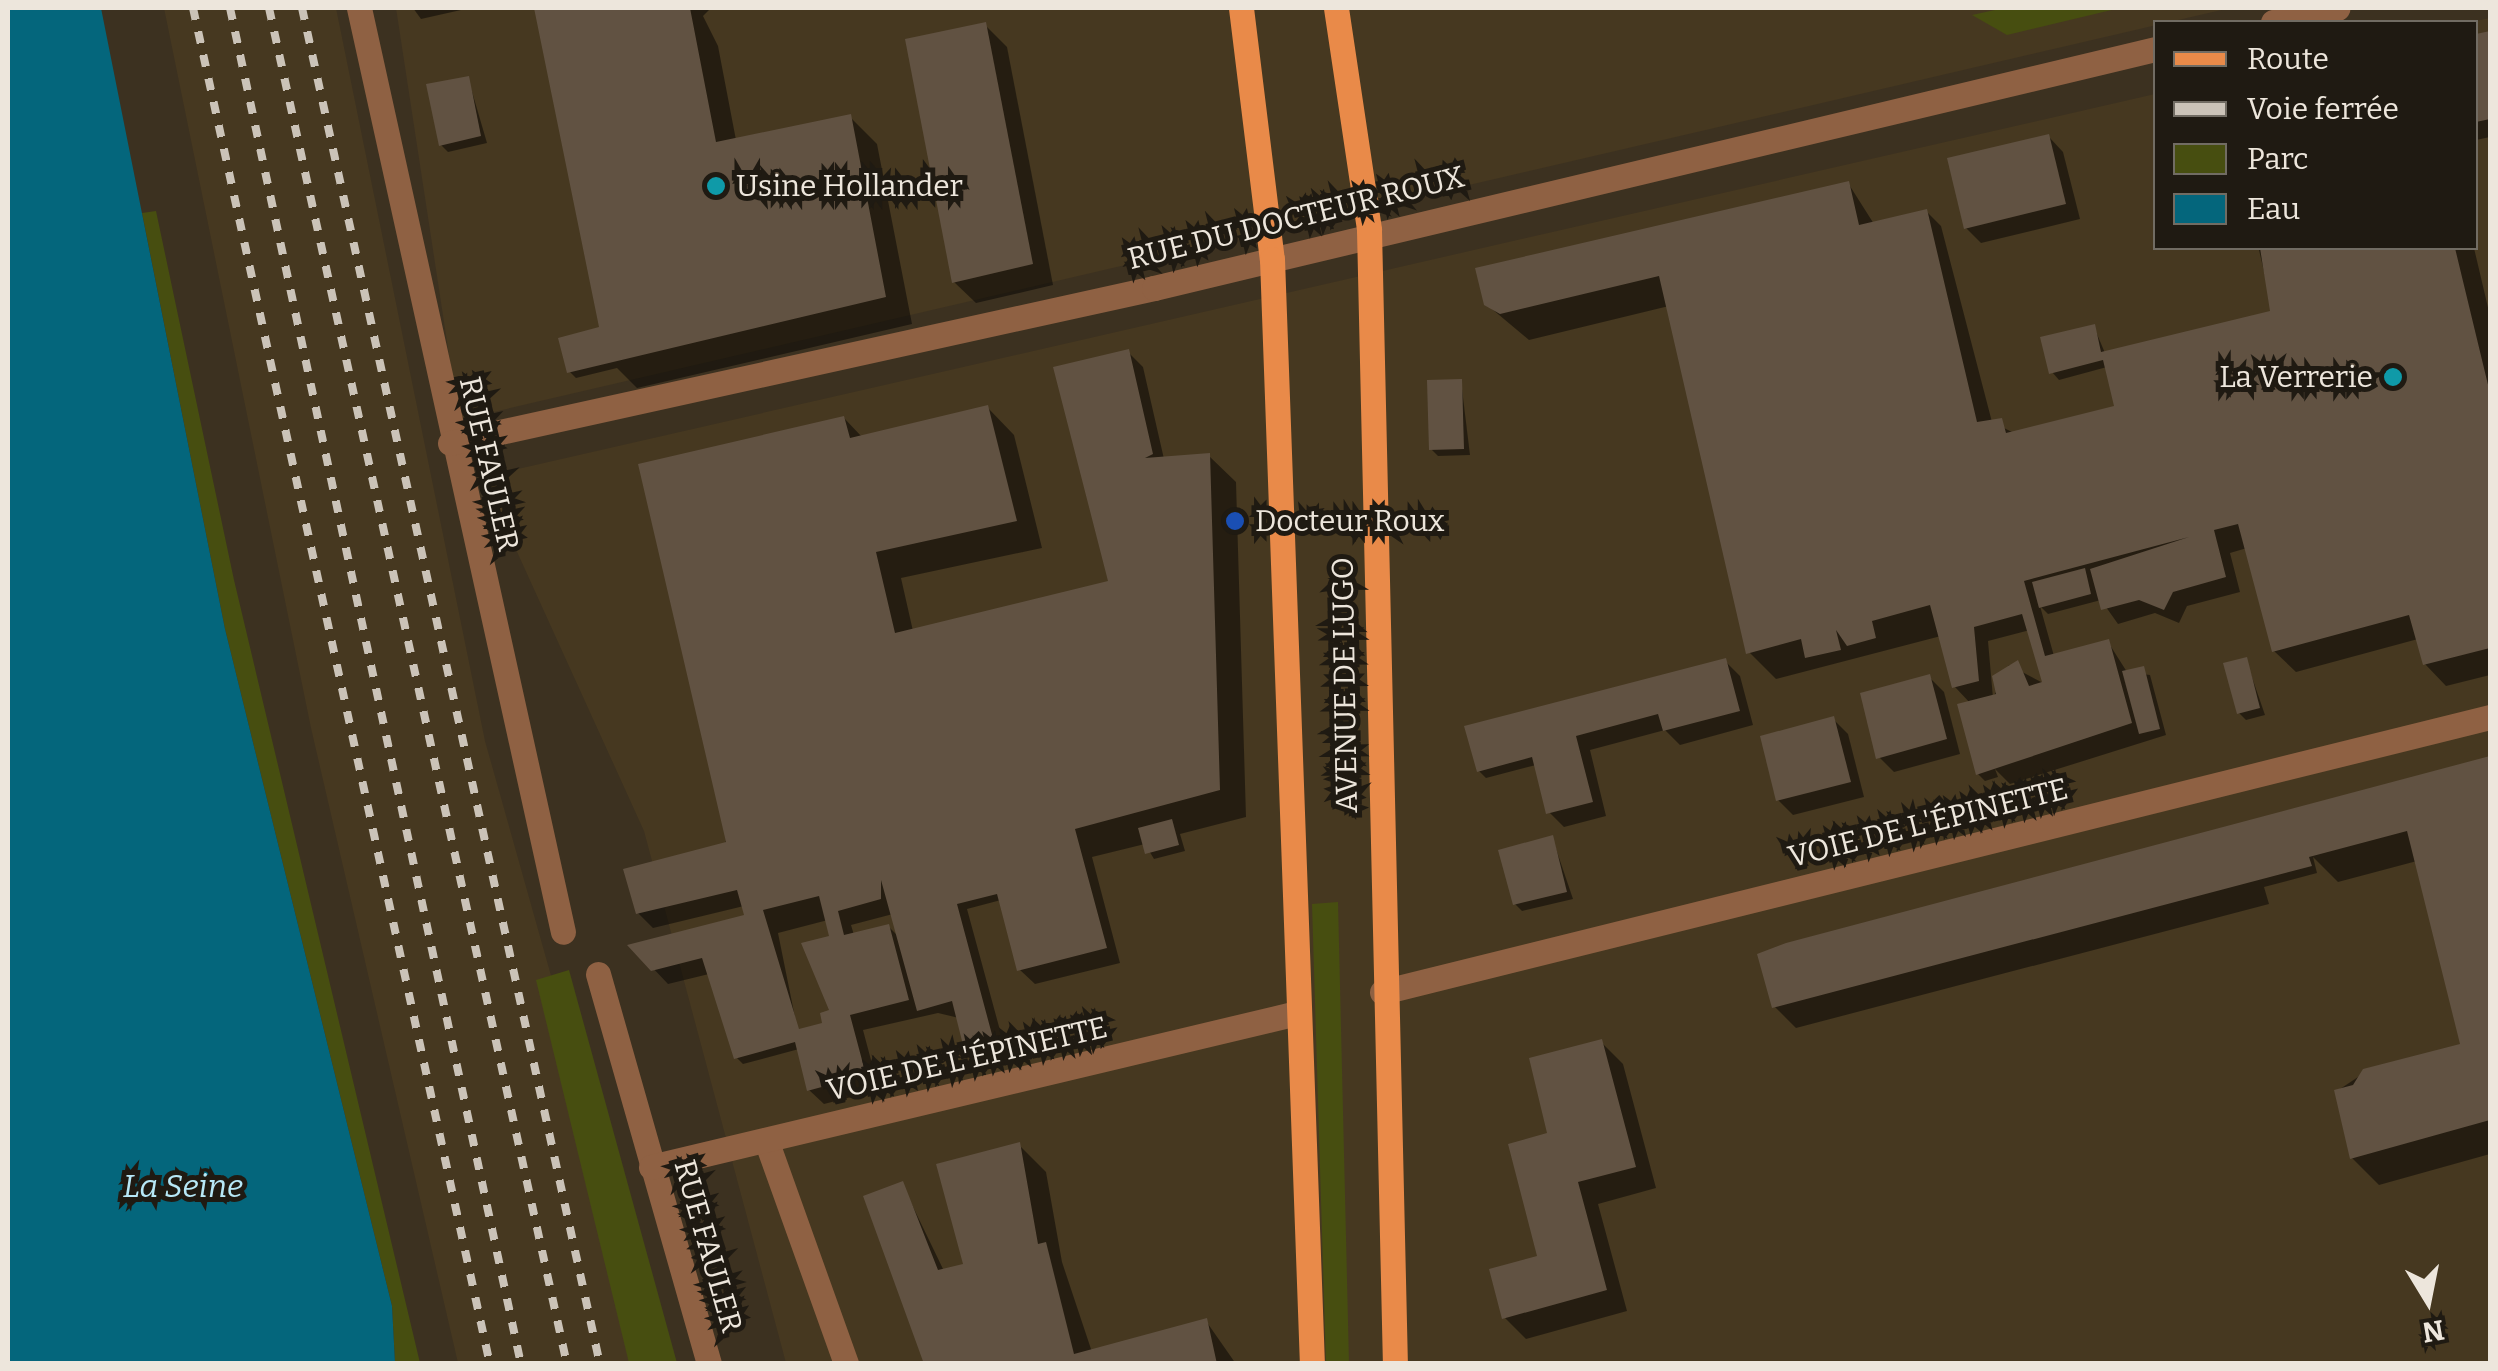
<!DOCTYPE html>
<meta charset="utf-8">
<style>
body{margin:0}
#map{position:relative;width:2498px;height:1371px;overflow:hidden;background:#3c3120;font-family:Bitter,serif}
div>[style]{position:absolute}
.built>*{inset:0;background:#463820}
.green>*{inset:0;background:#474e10}
.water>*{inset:0;background:#04667c}
.shadow>*{inset:0;background:#0007}
.building>*{inset:0;background:#615242}
.minor>*{height:25px;margin:-12.5px;padding:0 12.5px;transform-origin:12.5px;border-radius:12.5px;background:#8f6143}
.major>*{height:25px;margin:-12.5px;padding:0 12.5px;transform-origin:12.5px;border-radius:12.5px;background:#e98a49}
.rail>*{height:8px;margin-top:-4px;transform-origin:0;background:repeating-linear-gradient(90deg,#cbc3b8 0 12px,transparent 0 24px)}
.dots>*{width:28px;height:28px;translate:-50% -50%;box-sizing:border-box;border:5px solid #1f1a12;border-radius:50%}
span{translate:-50% -50%;white-space:nowrap;text-align:center;line-height:1.15;-webkit-text-stroke:10px #1f1a12;paint-order:stroke}
.poi-label{font-size:30px;color:#ede6dc}
.left{translate:0 -50%;text-align:left}
.right{translate:-100% -50%;text-align:right}
.street-label{font-size:30px;color:#ede6dc}
.water-label{font-size:32px;color:#b7e8f7;font-style:italic}
.frame{position:absolute;inset:0;border:10px solid #ede6dc;pointer-events:none}
.legend{position:absolute;left:2153px;top:20px;width:325px;height:230px;box-sizing:border-box;background:#1f1a12;border:2px solid #716c63;margin:0;padding:12px 18px;list-style:none;font-size:30px;color:#ede6dc}
.legend li{display:flex;align-items:center;gap:20px;height:50px}
.legend b{width:50px;border:2px solid #716c63}
.north{position:absolute;left:2378px;top:1251px;width:100px;height:100px;-webkit-text-stroke:8px #1f1a12;paint-order:stroke;rotate:170deg;font-size:28px;font-weight:700;line-height:40px;text-align:center;color:#ede6dc}
.north::after{content:'';display:block;margin:auto;width:35px;height:45px;background:#ede6dc;clip-path:polygon(50% 0,100% 100%,50% 72%,0 100%)}
</style>
<div id="map">
<div class="built">
<i style="clip-path:polygon(164px 8px,336px 8px,485px 741px,660px 1363px,458px 1363px,311px 728px)"></i>
<i style="clip-path:polygon(396px 8px,2230px 8px,459px 420px)"></i>
<i style="clip-path:polygon(2490px 18px,2490px 1363px,786px 1363px,644px 831px,483px 477px,2155px 94px,2156px 248px,2476px 248px,2471px 22px)"></i>
</div>
<div class="green">
<i style="clip-path:polygon(2004px 8px,2120px 8px,2007px 35px,1972px 15px)"></i>
<i style="clip-path:polygon(156px 211px,234px 580px,420px 1363px,395px 1363px,392px 1306px,225px 629px,142px 213px)"></i>
<i style="clip-path:polygon(1338px 902px,1349px 1363px,1326px 1364px,1312px 904px)"></i>
<i style="clip-path:polygon(569px 970px,677px 1363px,629px 1363px,536px 980px)"></i>
</div>
<div class="water">
<i style="clip-path:polygon(8px 8px,101px 8px,225px 629px,392px 1306px,395px 1363px,8px 1363px)"></i>
</div>
<div class="shadow">
<i style="clip-path:polygon(413px 8px,460px 8px,461px 10px,421px 19px)"></i>
<i style="clip-path:polygon(537px 8px,711px 8px,703px 16px,718px 46px,736px 140px,850px 117px,877px 144px,912px 324px,637px 388px,617px 368px,576px 378px,569px 371px,604px 336px)"></i>
<i style="clip-path:polygon(985px 25px,1007px 47px,1053px 285px,976px 303px,954px 282px)"></i>
<i style="clip-path:polygon(2490px 33px,2490px 137px,2476px 140px,2476px 37px)"></i>
<i style="clip-path:polygon(468px 78px,487px 143px,448px 152px,441px 145px)"></i>
<i style="clip-path:polygon(2049px 137px,2063px 152px,2080px 219px,1981px 243px,1966px 228px)"></i>
<i style="clip-path:polygon(evenodd,1848px 183px,1874px 224px,1926px 211px,1941px 226px,1992px 422px,2014px 433px,2117px 408px,2107px 367px,2059px 380px,2052px 372px,2094px 327px,2105px 353px,2275px 319px,2259px 250px,2474px 248px,2490px 316px,2490px 675px,2446px 686px,2425px 664px,2418px 639px,2296px 672px,2274px 651px,2247px 548px,2230px 553px,2240px 592px,2187px 606px,2179px 623px,2155px 613px,2118px 624px,2101px 600px,2048px 614px,2040px 606px,2054px 656px,2108px 642px,2127px 672px,2150px 675px,2166px 735px,2010px 784px,1995px 769px,1998px 777px,1985px 781px,1978px 774px,1971px 704px,1955px 687px,1941px 636px,1776px 679px,1749px 652px,1669px 306px,1529px 340px,1486px 304px,1848px 183px,2030px 630px,2045px 684px,2009px 665px,1993px 698px,1988px 641px,2030px 630px)"></i>
<i style="clip-path:polygon(evenodd,1128px 352px,1143px 367px,1164px 459px,1209px 456px,1236px 482px,1246px 817px,1180px 834px,1185px 851px,1154px 859px,1145px 844px,1092px 857px,1120px 963px,1035px 984px,1020px 970px,1001px 900px,967px 909px,1007px 1056px,981px 1063px,959px 1018px,938px 1013px,863px 1030px,879px 1090px,824px 1104px,809px 1090px,799px 1049px,743px 1064px,736px 1057px,709px 974px,668px 984px,632px 946px,747px 917px,744px 906px,653px 928px,638px 913px,725px 844px,844px 418px,862px 437px,988px 408px,1014px 435px,1042px 548px,901px 578px,913px 631px,1113px 582px,1128px 352px,893px 914px,900px 938px,888px 926px,854px 935px,851px 925px,893px 914px,1128px 352px,828px 920px,834px 945px,804px 945px,832px 1012px,825px 1025px,798px 1032px,778px 933px,828px 920px)"></i>
<i style="clip-path:polygon(1461px 381px,1470px 455px,1438px 456px,1431px 449px)"></i>
<i style="clip-path:polygon(2246px 660px,2265px 715px,2246px 720px,2239px 713px)"></i>
<i style="clip-path:polygon(1725px 661px,1740px 676px,1753px 725px,1680px 745px,1665px 730px,1590px 750px,1606px 816px,1564px 827px,1549px 812px,1536px 765px,1486px 778px,1479px 771px)"></i>
<i style="clip-path:polygon(1929px 677px,1944px 692px,1960px 754px,1894px 772px,1879px 757px)"></i>
<i style="clip-path:polygon(1833px 719px,1848px 734px,1864px 797px,1793px 815px,1778px 800px)"></i>
<i style="clip-path:polygon(2490px 759px,2490px 1154px,2379px 1185px,2352px 1158px,2337px 1091px,2370px 1069px,2463px 1046px,2417px 861px,2338px 882px,2313px 857px,2317px 873px,2264px 887px,2269px 904px,1796px 1028px,1774px 1006px,2300px 811px)"></i>
<i style="clip-path:polygon(1552px 837px,1573px 899px,1522px 911px,1515px 904px)"></i>
<i style="clip-path:polygon(1601px 1042px,1623px 1064px,1656px 1188px,1598px 1204px,1627px 1311px,1526px 1339px,1504px 1317px,1540px 1257px,1550px 1135px)"></i>
<i style="clip-path:polygon(1019px 1145px,1046px 1172px,1062px 1262px,1092px 1352px,1206px 1321px,1236px 1364px,926px 1364px,902px 1184px,944px 1271px,966px 1266px)"></i>
</div>
<div class="building">
<i style="clip-path:polygon(534px 8px,690px 8px,716px 142px,851px 114px,886px 297px,567px 373px,558px 338px,599px 327px)"></i>
<i style="clip-path:polygon(986px 22px,1033px 264px,952px 283px,905px 39px)"></i>
<i style="clip-path:polygon(2490px 31px,2490px 119px,2476px 122px,2476px 34px)"></i>
<i style="clip-path:polygon(469px 76px,481px 136px,439px 146px,426px 84px)"></i>
<i style="clip-path:polygon(2049px 134px,2066px 204px,1964px 229px,1947px 158px)"></i>
<i style="clip-path:polygon(1849px 181px,1859px 225px,1927px 209px,1977px 422px,2002px 418px,2006px 433px,2114px 406px,2103px 360px,2049px 374px,2040px 337px,2095px 324px,2101px 352px,2270px 311px,2260px 248px,2455px 248px,2490px 393px,2490px 648px,2423px 665px,2409px 615px,2272px 652px,2238px 524px,2214px 530px,2226px 577px,2173px 592px,2164px 610px,2139px 600px,2101px 610px,2090px 569px,2189px 537px,2024px 581px,2045px 656px,2109px 639px,2132px 723px,1976px 775px,1957px 704px,1996px 694px,1992px 676px,2018px 660px,2029px 686px,2042px 682px,2022px 614px,1974px 627px,1979px 681px,1952px 688px,1930px 605px,1872px 621px,1876px 638px,1847px 646px,1836px 630px,1841px 650px,1805px 658px,1801px 639px,1746px 654px,1659px 276px,1500px 314px,1484px 305px,1475px 268px)"></i>
<i style="clip-path:polygon(evenodd,1129px 349px,1153px 454px,1145px 458px,1210px 453px,1220px 790px,1075px 829px,1107px 948px,1017px 971px,997px 894px,957px 904px,994px 1042px,964px 1049px,952px 1001px,917px 1011px,881px 880px,881px 899px,838px 911px,844px 935px,889px 924px,909px 1000px,850px 1015px,866px 1075px,807px 1091px,795px 1042px,734px 1059px,702px 958px,651px 971px,627px 945px,744px 915px,737px 890px,636px 914px,623px 869px,726px 842px,638px 464px,844px 416px,850px 438px,988px 405px,1017px 521px,876px 552px,895px 633px,1108px 581px,1053px 367px,1129px 349px,819px 896px,829px 936px,801px 943px,829px 1010px,820px 1013px,822px 1023px,799px 1029px,763px 910px,819px 896px)"></i>
<i style="clip-path:polygon(1462px 379px,1464px 449px,1429px 450px,1427px 380px)"></i>
<i style="clip-path:polygon(2085px 568px,2091px 594px,2039px 608px,2032px 582px)"></i>
<i style="clip-path:polygon(2247px 657px,2260px 708px,2237px 714px,2223px 663px)"></i>
<i style="clip-path:polygon(1726px 658px,1740px 711px,1663px 731px,1658px 714px,1576px 736px,1593px 802px,1546px 814px,1532px 757px,1477px 772px,1464px 726px)"></i>
<i style="clip-path:polygon(2144px 666px,2160px 729px,2139px 734px,2122px 671px)"></i>
<i style="clip-path:polygon(1930px 674px,1947px 739px,1876px 759px,1860px 693px)"></i>
<i style="clip-path:polygon(1834px 716px,1851px 782px,1776px 801px,1760px 736px)"></i>
<i style="clip-path:polygon(2490px 756px,2490px 1120px,2350px 1159px,2334px 1090px,2353px 1085px,2363px 1069px,2460px 1044px,2407px 831px,2309px 857px,2312px 866px,1772px 1008px,1757px 954px,1786px 943px)"></i>
<i style="clip-path:polygon(1172px 819px,1179px 845px,1145px 854px,1138px 828px)"></i>
<i style="clip-path:polygon(1553px 835px,1567px 892px,1513px 905px,1498px 850px)"></i>
<i style="clip-path:polygon(1602px 1039px,1636px 1167px,1578px 1182px,1607px 1290px,1502px 1319px,1489px 1269px,1537px 1256px,1508px 1144px,1547px 1133px,1529px 1058px)"></i>
<i style="clip-path:polygon(1020px 1142px,1038px 1244px,1046px 1242px,1074px 1354px,1207px 1318px,1217px 1364px,924px 1364px,863px 1196px,903px 1181px,938px 1270px,963px 1264px,936px 1164px)"></i>
</div>
<div class="minor">
<i style="left:359px;top:8px;width:946px;rotate:77.55deg"></i>
<i style="left:2273px;top:22px;width:66px;rotate:-12.2deg"></i>
<i style="left:450px;top:443px;width:721px;rotate:-12.42deg"></i>
<i style="left:1154px;top:288px;width:1030px;rotate:-13.42deg"></i>
<i style="left:598px;top:974px;width:405px;rotate:74.1deg"></i>
<i style="left:1382px;top:992px;width:1142px;rotate:-13.94deg"></i>
<i style="left:766px;top:1140px;width:238px;rotate:70.3deg"></i>
<i style="left:651px;top:1167px;width:664px;rotate:-13.41deg"></i>
</div>
<div class="major">
<i style="left:1241px;top:8px;width:253px;rotate:83deg"></i>
<i style="left:1272px;top:259px;width:1106px;rotate:87.93deg"></i>
<i style="left:1336px;top:8px;width:224px;rotate:81.5deg"></i>
<i style="left:1369px;top:230px;width:1134px;rotate:88.69deg"></i>
</div>
<div class="rail">
<i style="left:193px;top:8px;width:1388px;rotate:77.65deg"></i>
<i style="left:230px;top:8px;width:1387px;rotate:77.89deg"></i>
<i style="left:269px;top:8px;width:1388px;rotate:77.61deg"></i>
<i style="left:302px;top:8px;width:1388px;rotate:77.61deg"></i>
</div>
<div class="dots">
<i style="left:716px;top:186px;background:#0f9aa8"></i>
<i style="left:2393px;top:377px;background:#0f9aa8"></i>
<i style="left:1235px;top:521px;background:#1a4fb4"></i>
</div>
<div class="poi-label">
<span class="left" style="left:736px;top:186px">Usine Hollander</span>
<span class="right" style="left:2373px;top:377px">La Verrerie</span>
<span class="left" style="left:1255px;top:521px">Docteur Roux</span>
</div>
<div class="street-label">
<span style="left:1296px;top:218px;rotate:-14deg">RUE DU DOCTEUR ROUX</span>
<span style="left:489px;top:464px;rotate:77deg">RUE FAULER</span>
<span style="left:1345px;top:685px;rotate:-91deg">AVENUE DE LUGO</span>
<span style="left:1928px;top:823px;rotate:-14deg">VOIE DE L'ÉPINETTE</span>
<span style="left:967px;top:1059px;rotate:-13deg">VOIE DE L'ÉPINETTE</span>
<span style="left:708px;top:1246px;rotate:74deg">RUE FAULER</span>
</div>
<div class="water-label">
<span style="left:183px;top:1186px">La Seine</span>
</div>
<div class="frame"></div>
<ul class="legend">
<li><b style="height:12px;background:#e98a49"></b>Route</li>
<li><b style="height:12px;background:#cbc3b8"></b>Voie ferrée</li>
<li><b style="height:28px;background:#474e10"></b>Parc</li>
<li><b style="height:28px;background:#04667c"></b>Eau</li>
</ul>
<div class="north">N</div>
</div>
